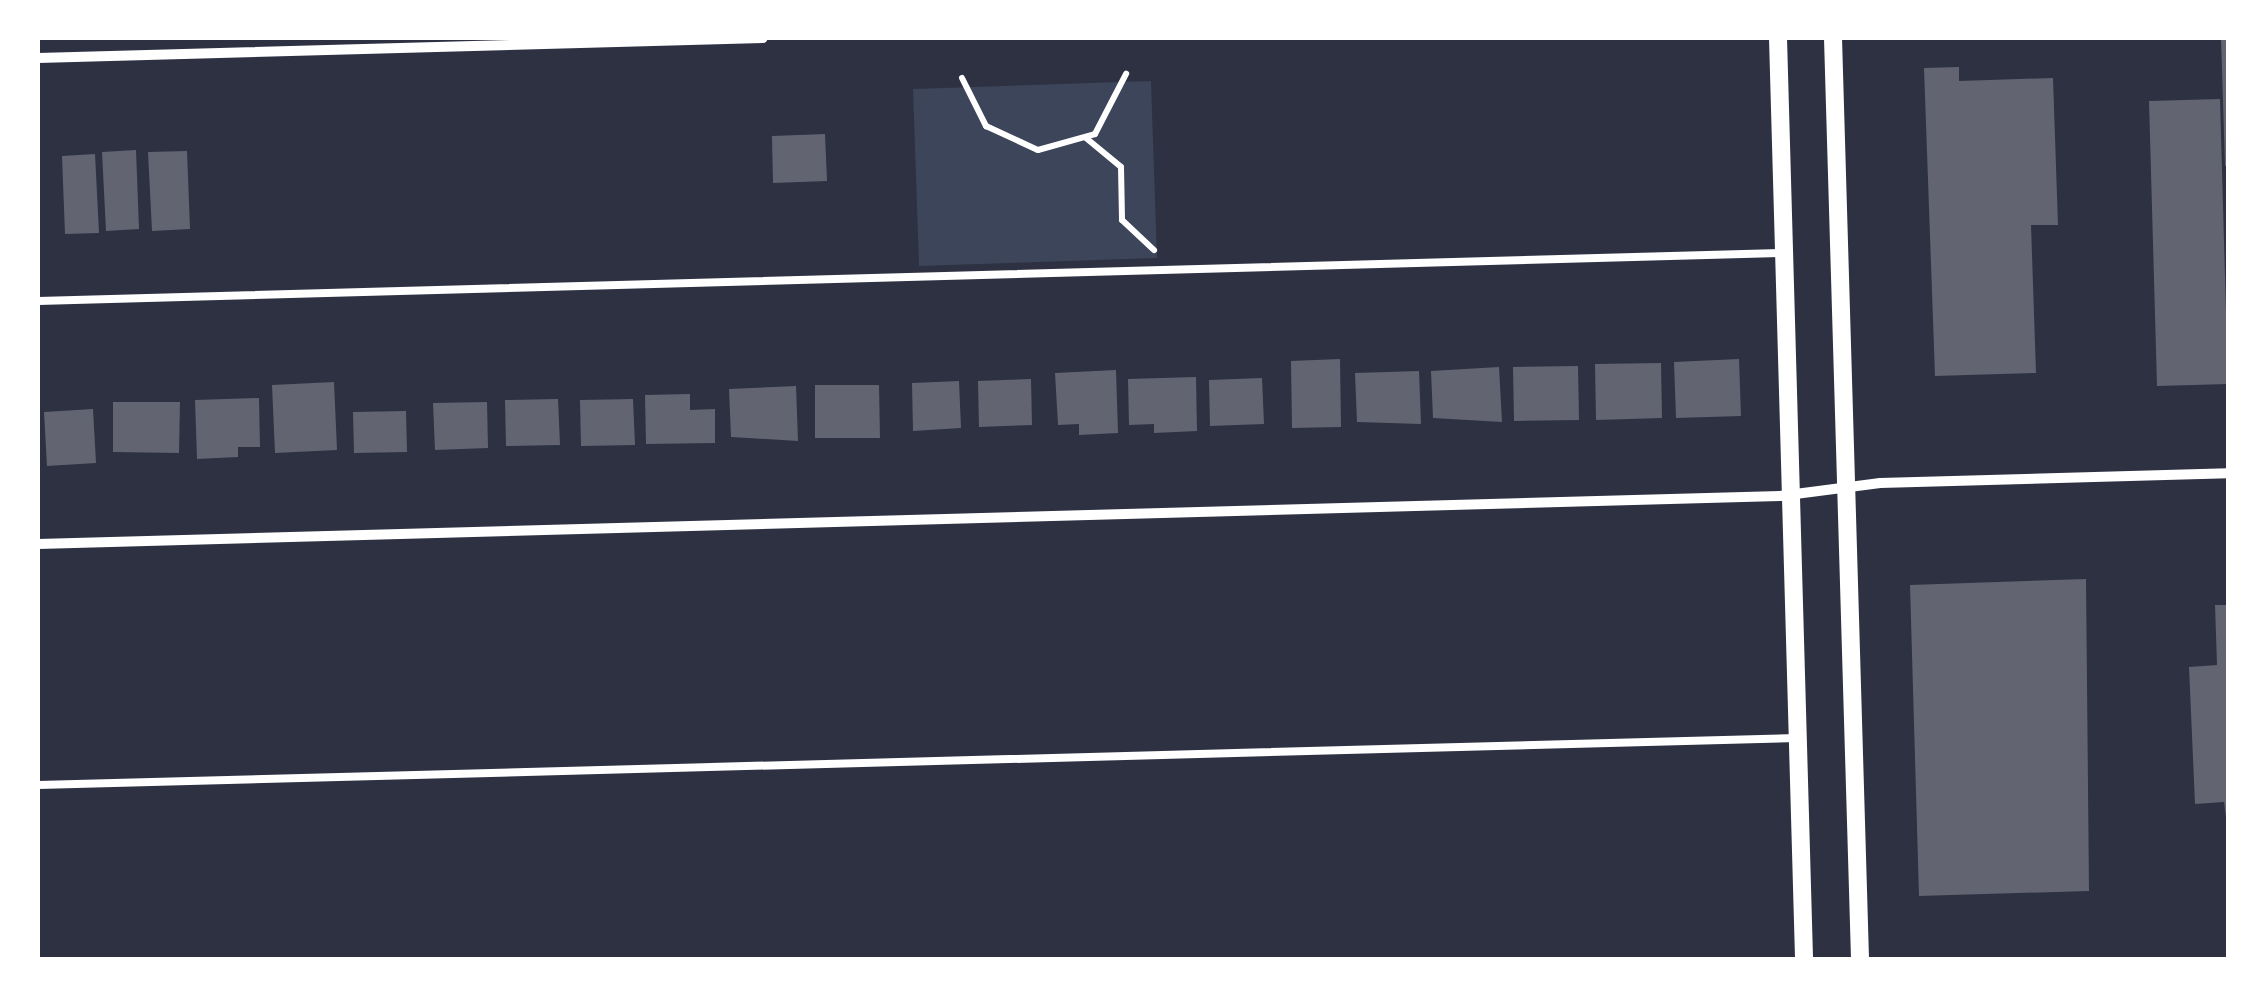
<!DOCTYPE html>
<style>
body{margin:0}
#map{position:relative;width:2266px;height:997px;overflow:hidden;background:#2d3142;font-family:Quicksand,sans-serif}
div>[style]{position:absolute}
.green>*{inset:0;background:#3c4559}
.building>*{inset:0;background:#626471}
.path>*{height:6px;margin:-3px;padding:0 3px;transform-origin:3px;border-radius:3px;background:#fff}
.service>*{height:8px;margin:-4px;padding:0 4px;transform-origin:4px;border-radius:4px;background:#fff}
.minor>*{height:10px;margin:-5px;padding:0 5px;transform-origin:5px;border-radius:5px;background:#fff}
.tertiary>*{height:18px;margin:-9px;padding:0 9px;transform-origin:9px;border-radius:9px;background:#fff}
span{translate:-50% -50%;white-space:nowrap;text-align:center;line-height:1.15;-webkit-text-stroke:10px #fff;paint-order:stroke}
.frame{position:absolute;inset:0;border:40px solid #fff;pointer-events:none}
</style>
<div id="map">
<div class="green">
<i style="clip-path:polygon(1151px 81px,1157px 258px,919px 266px,913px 89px)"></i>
</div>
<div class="building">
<i style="clip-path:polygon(2221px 38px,2228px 38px,2228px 166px,2225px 166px)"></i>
<i style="clip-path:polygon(1959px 67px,1959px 81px,2053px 78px,2058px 225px,2031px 225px,2036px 373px,1935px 376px,1924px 68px)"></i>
<i style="clip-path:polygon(2220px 99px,2228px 384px,2157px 386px,2149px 101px)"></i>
<i style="clip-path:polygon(825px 134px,827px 181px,773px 183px,772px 136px)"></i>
<i style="clip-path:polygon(136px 150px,139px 229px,106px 231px,102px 152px)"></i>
<i style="clip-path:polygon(187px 151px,190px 229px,152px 231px,148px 152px)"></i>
<i style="clip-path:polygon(95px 154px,99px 233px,65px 234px,62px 156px)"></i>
<i style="clip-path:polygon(1340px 359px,1341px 427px,1292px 428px,1291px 361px)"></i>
<i style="clip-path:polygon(1739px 359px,1741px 416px,1676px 418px,1674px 362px)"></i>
<i style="clip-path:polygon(1661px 363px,1662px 418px,1596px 420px,1595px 364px)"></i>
<i style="clip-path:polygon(1578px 366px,1579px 420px,1514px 421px,1513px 367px)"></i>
<i style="clip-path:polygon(1499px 367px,1502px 422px,1433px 418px,1431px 371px)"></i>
<i style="clip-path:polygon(1116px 370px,1118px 433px,1079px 435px,1079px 424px,1058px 425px,1055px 373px)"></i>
<i style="clip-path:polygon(1419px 371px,1421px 424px,1357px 422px,1355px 373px)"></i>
<i style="clip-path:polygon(1196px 377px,1197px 431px,1154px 433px,1154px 424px,1129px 425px,1128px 379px)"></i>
<i style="clip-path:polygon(1262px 378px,1264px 424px,1210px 426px,1209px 380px)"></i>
<i style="clip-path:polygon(1031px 379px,1032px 425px,979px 427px,978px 381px)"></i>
<i style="clip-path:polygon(959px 381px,961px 428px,913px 431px,912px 383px)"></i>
<i style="clip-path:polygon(334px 382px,337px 450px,275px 453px,272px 385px)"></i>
<i style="clip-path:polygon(815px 385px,879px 385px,880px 438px,815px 438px)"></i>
<i style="clip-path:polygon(796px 386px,798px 441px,731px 437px,729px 389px)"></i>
<i style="clip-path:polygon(690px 394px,690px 410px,715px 409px,715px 443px,646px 444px,645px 395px)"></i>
<i style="clip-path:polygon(259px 398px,260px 447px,238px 447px,238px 457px,197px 459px,195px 400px)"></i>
<i style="clip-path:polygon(558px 399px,560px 445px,506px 446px,505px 400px)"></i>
<i style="clip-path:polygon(633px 399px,635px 445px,581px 446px,580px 400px)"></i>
<i style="clip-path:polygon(113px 402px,180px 402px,179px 453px,113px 452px)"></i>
<i style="clip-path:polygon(487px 402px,488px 448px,435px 450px,433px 403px)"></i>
<i style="clip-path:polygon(93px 409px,96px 463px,47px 466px,44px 412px)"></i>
<i style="clip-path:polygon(406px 411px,407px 452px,354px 453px,353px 412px)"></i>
<i style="clip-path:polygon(2086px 579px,2089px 891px,1919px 896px,1910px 585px)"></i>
<i style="clip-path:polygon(2215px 605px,2228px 605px,2228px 834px,2224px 802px,2195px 804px,2189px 667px,2217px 665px)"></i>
</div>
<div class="path">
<i style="left:962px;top:78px;width:54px;rotate:63.4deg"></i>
<i style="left:986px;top:126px;width:57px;rotate:24.8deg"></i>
<i style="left:1038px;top:150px;width:59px;rotate:-15.7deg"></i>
<i style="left:1095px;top:134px;width:68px;rotate:-62.7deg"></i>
<i style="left:1086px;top:138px;width:45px;rotate:39.6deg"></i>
<i style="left:1121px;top:167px;width:53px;rotate:88.9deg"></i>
<i style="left:1122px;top:220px;width:44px;rotate:43.2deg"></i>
</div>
<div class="service">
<i style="left:38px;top:301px;width:1746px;rotate:-1.58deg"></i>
<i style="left:38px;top:785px;width:1760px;rotate:-1.53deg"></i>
</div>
<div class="minor">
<i style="left:38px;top:58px;width:725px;rotate:-1.58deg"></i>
<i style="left:38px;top:544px;width:1743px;rotate:-1.58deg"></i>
<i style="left:1780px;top:496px;width:101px;rotate:-7.4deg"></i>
<i style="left:1880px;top:483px;width:348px;rotate:-1.6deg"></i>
</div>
<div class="tertiary">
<i style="left:1778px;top:38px;width:922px;rotate:88.38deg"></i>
<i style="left:1833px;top:38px;width:922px;rotate:88.32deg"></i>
</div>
<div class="frame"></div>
</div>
